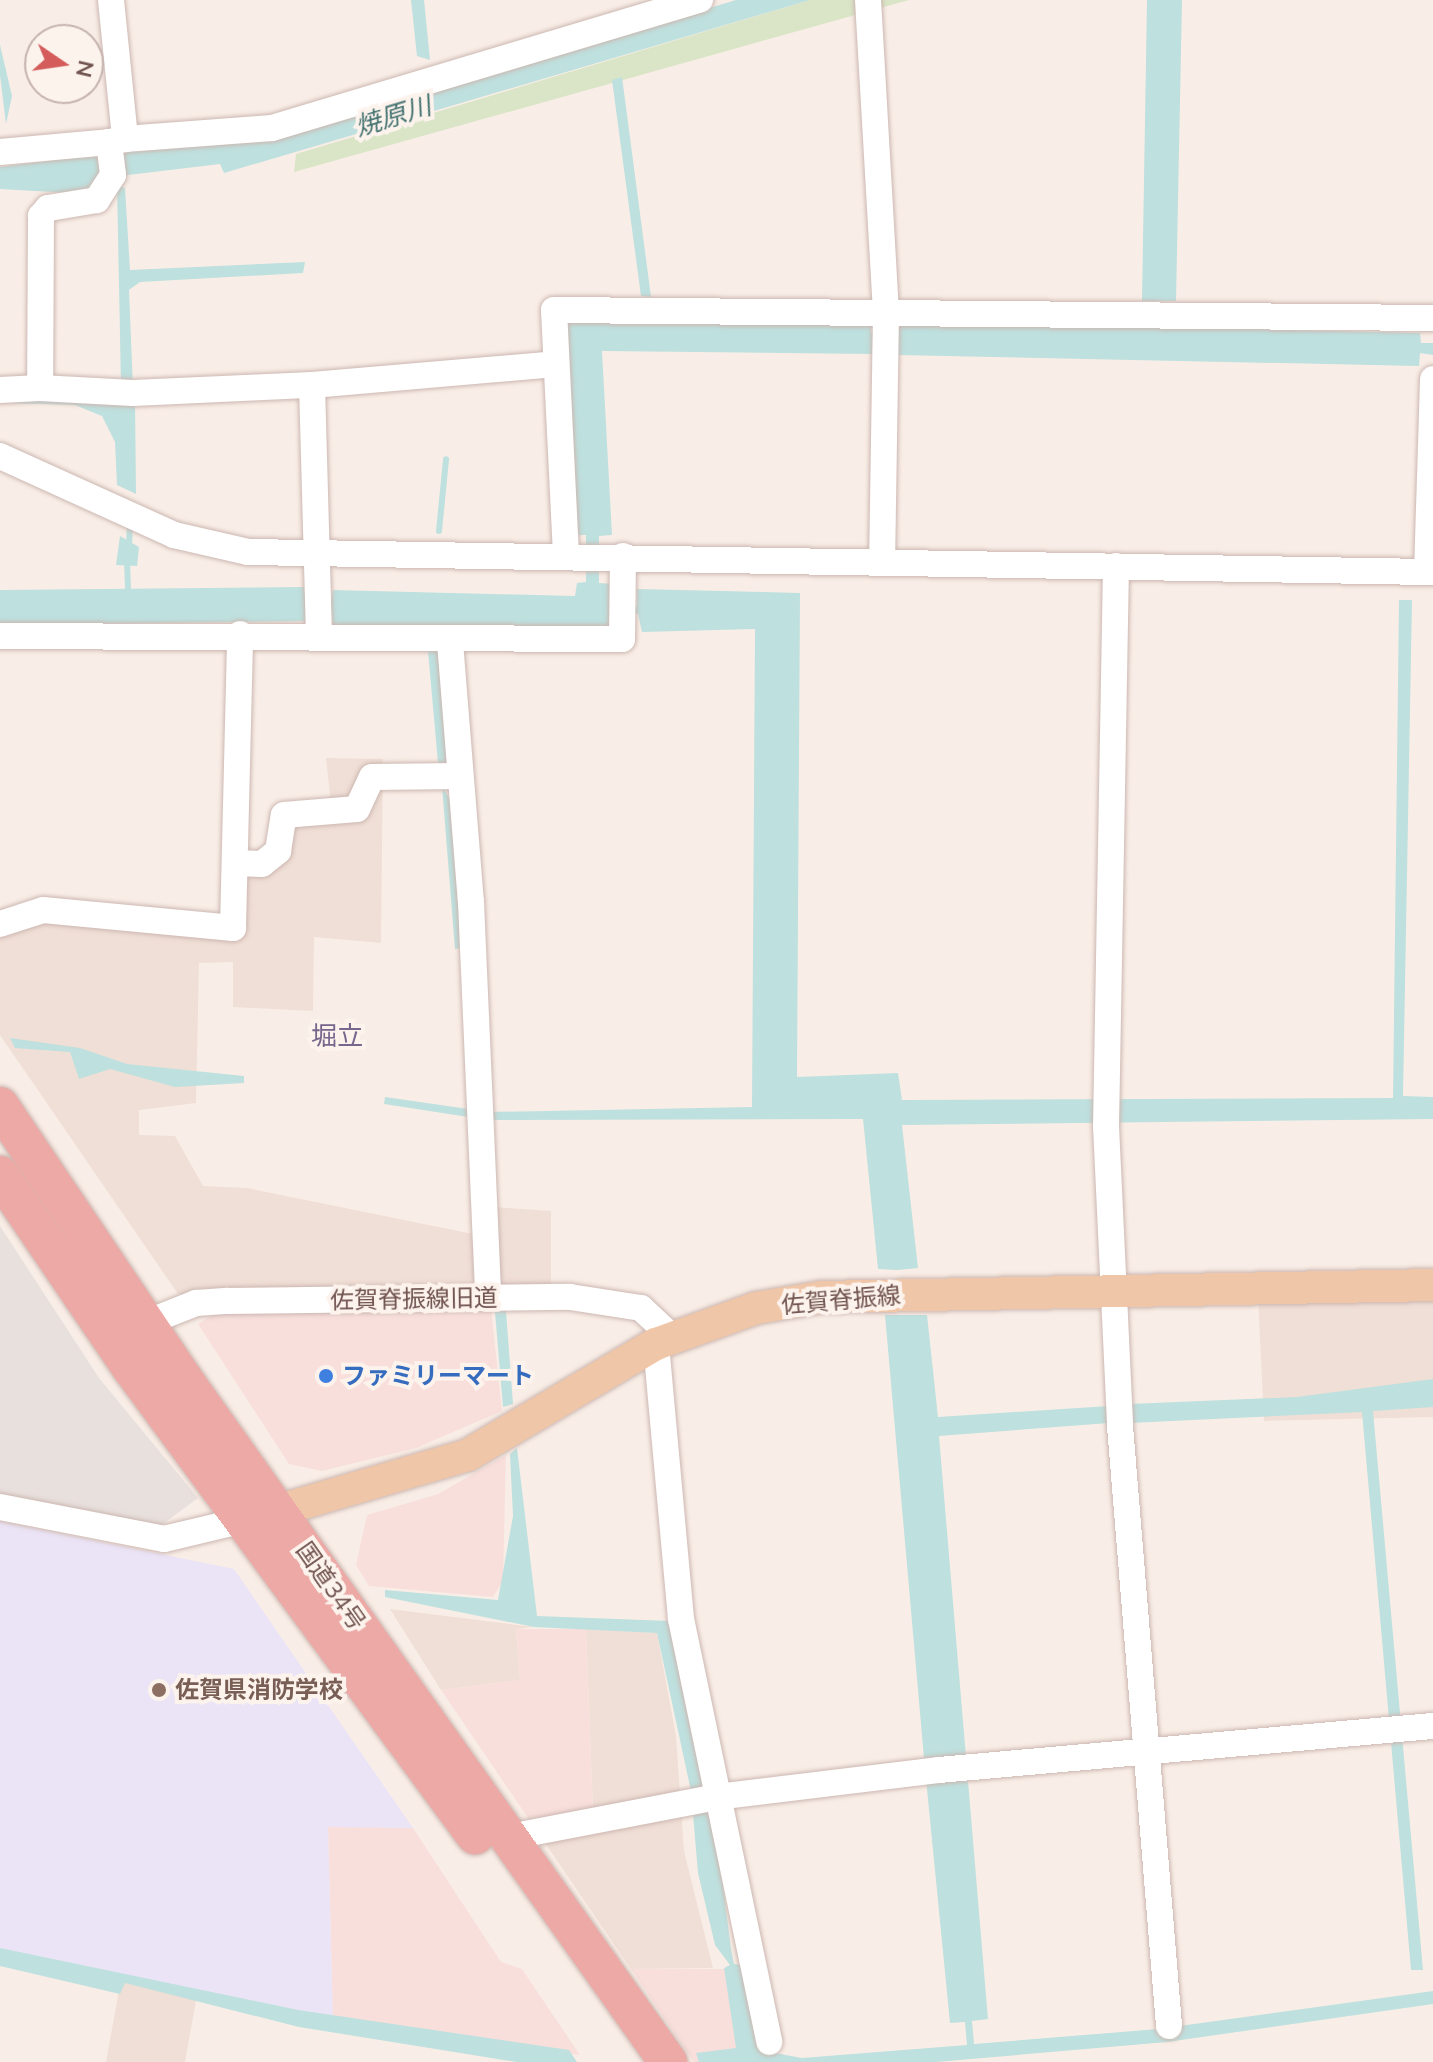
<!DOCTYPE html>
<meta charset="utf-8">
<style>
body{margin:0}
#map{position:relative;width:1433px;height:2062px;overflow:hidden;background:#f9eee7;font-family:Mulish,"Noto Sans JP",sans-serif}
div>[style]{position:absolute}
.residential>*{inset:0;background:#f0dfd6}
.commercial>*{inset:0;background:#f8dfdc}
.industrial>*{inset:0;background:#e8e0dd}
.education>*{inset:0;background:#ebe4f6}
.green>*{inset:0;background:#dae5c7}
.water>*{inset:0;background:#bee0de}
.stream>*{height:6px;margin:-3px;padding:0 3px;transform-origin:3px;border-radius:3px;background:#bee0de}
.roads{filter:drop-shadow(0 0 2px #ccb7b1) drop-shadow(0 0 2px #ccb7b1)}
.minor>*{height:26px;margin:-13px;padding:0 13px;transform-origin:13px;border-radius:13px;background:#fff}
.major>*{height:32px;margin:-16px;padding:0 16px;transform-origin:16px;border-radius:16px;background:#f0c6a8}
.highway>*{height:38px;margin:-19px;padding:0 19px;transform-origin:19px;border-radius:19px;background:#eca9a6}
.dots>*{width:22px;height:22px;translate:-50% -50%;box-sizing:border-box;border:4px solid #fdf3ed;border-radius:50%}
span{translate:-50% -50%;white-space:nowrap;text-align:center;line-height:1.15;-webkit-text-stroke:8px #fdf3ed;paint-order:stroke}
.street-label{font-size:24px;color:#70534f}
.shop-label{font-size:24px;color:#366cbe;font-weight:700}
.left{translate:0 -50%;text-align:left}
.education-label{font-size:24px;color:#785e54;font-weight:700}
.water-label{font-size:26px;color:#457371;font-style:italic}
.neighbourhood-label{font-size:26px;color:#78668c}
.north{position:absolute;left:24px;top:24px;width:80px;height:80px;box-sizing:border-box;background:#fdf3ed;border:2px solid #c5b3ae;border-radius:50%;rotate:103deg;font-size:22px;font-weight:700;line-height:32px;text-align:center;color:#70534f}
.north::after{content:'';display:block;margin:auto;width:28px;height:36px;background:#d45d5c;clip-path:polygon(50% 0,100% 100%,50% 72%,0 100%)}
</style>
<div id="map">
<div class="residential">
<i style="clip-path:polygon(326px 758px,383px 759px,381px 943px,314px 937px,313px 1011px,233px 1007px,233px 962px,199px 963px,196px 1103px,139px 1110px,139px 1135px,175px 1136px,203px 1186px,247px 1188px,478px 1235px,493px 1207px,551px 1211px,551px 1291px,178px 1294px,0 1035px,0 919px,224px 919px,256px 859px,272px 845px,274px 809px,331px 804px)"></i>
<i style="clip-path:polygon(1433px 1294px,1433px 1417px,1264px 1421px,1258px 1297px)"></i>
<i style="clip-path:polygon(390px 1609px,534px 1627px,516px 1629px,520px 1680px,441px 1690px)"></i>
<i style="clip-path:polygon(586px 1629px,657px 1633px,676px 1736px,684px 1851px,713px 1968px,631px 1969px,528px 1818px,593px 1813px)"></i>
<i style="clip-path:polygon(121px 1979px,197px 1995px,185px 2062px,106px 2062px)"></i>
</div>
<div class="commercial">
<i style="clip-path:polygon(491px 1308px,502px 1411px,416px 1448px,322px 1471px,289px 1464px,198px 1324px,218px 1312px)"></i>
<i style="clip-path:polygon(506px 1455px,503px 1581px,493px 1597px,369px 1586px,356px 1565px,367px 1515px,438px 1494px)"></i>
<i style="clip-path:polygon(516px 1629px,586px 1629px,593px 1814px,528px 1818px,441px 1690px,520px 1680px)"></i>
<i style="clip-path:polygon(328px 1826px,413px 1828px,501px 1962px,522px 1969px,580px 2055px,333px 2023px)"></i>
<i style="clip-path:polygon(631px 1969px,729px 1969px,751px 2062px,694px 2062px)"></i>
</div>
<div class="industrial">
<i style="clip-path:polygon(0 1226px,99px 1378px,198px 1498px,156px 1529px,0 1496px)"></i>
</div>
<div class="education">
<i style="clip-path:polygon(0 1521px,234px 1569px,413px 1828px,328px 1827px,333px 2023px,0 1953px)"></i>
</div>
<div class="green">
<i style="clip-path:polygon(810px 0,909px 0,294px 172px,296px 154px)"></i>
</div>
<div class="water">
<i style="clip-path:polygon(411px 0,424px 0,430px 60px,417px 56px)"></i>
<i style="clip-path:polygon(736px 0,810px 0,224px 173px,220px 164px,120px 176px,89px 194px,0 189px,0 167px,308px 128px)"></i>
<i style="clip-path:polygon(1147px 0,1182px 0,1176px 301px,1142px 301px)"></i>
<i style="clip-path:polygon(0 45px,12px 96px,6px 124px,0 75px)"></i>
<i style="clip-path:polygon(622px 77px,651px 297px,641px 296px,612px 80px)"></i>
<i style="clip-path:polygon(117px 185px,125px 188px,130px 270px,305px 262px,303px 273px,140px 282px,129px 290px,133px 388px,121px 386px)"></i>
<i style="clip-path:polygon(895px 321px,1420px 333px,1421px 343px,1433px 343px,1433px 355px,1420px 353px,1419px 366px,897px 355px,873px 345px,872px 354px,602px 351px,612px 535px,599px 536px,599px 583px,614px 584px,613px 608px,637px 606px,637px 589px,800px 593px,797px 1077px,898px 1073px,902px 1100px,1393px 1098px,1399px 600px,1412px 600px,1403px 1096px,1433px 1097px,1433px 1119px,902px 1125px,918px 1268px,898px 1270px,878px 1269px,863px 1119px,488px 1120px,384px 1104px,385px 1097px,489px 1112px,752px 1107px,755px 629px,642px 632px,638px 614px,613px 613px,609px 628px,333px 626px,332px 613px,307px 614px,305px 621px,0 625px,0 590px,304px 587px,307px 601px,331px 601px,333px 590px,575px 596px,577px 583px,586px 582px,586px 535px,576px 535px,566px 322px,871px 325px,871px 333px,895px 332px)"></i>
<i style="clip-path:polygon(64px 398px,135px 401px,136px 494px,117px 485px,115px 442px,102px 416px,75px 405px,4px 403px)"></i>
<i style="clip-path:polygon(120px 536px,139px 547px,137px 566px,116px 565px)"></i>
<i style="clip-path:polygon(437px 649px,449px 763px,438px 763px,428px 651px)"></i>
<i style="clip-path:polygon(442px 786px,453px 805px,465px 947px,455px 949px)"></i>
<i style="clip-path:polygon(10px 1038px,80px 1048px,127px 1064px,244px 1076px,244px 1083px,175px 1087px,110px 1069px,79px 1079px,70px 1052px,15px 1048px)"></i>
<i style="clip-path:polygon(506px 1311px,513px 1404px,503px 1407px,495px 1312px)"></i>
<i style="clip-path:polygon(885px 1315px,927px 1315px,938px 1417px,1109px 1406px,1109px 1423px,939px 1436px,988px 2019px,972px 2021px,974px 2044px,1158px 2029px,1433px 1991px,1433px 2004px,1167px 2042px,936px 2062px,699px 2062px,696px 2053px,736px 2048px,724px 1968px,730px 1965px,715px 1945px,698px 1873px,691px 1791px,657px 1633px,534px 1627px,385px 1597px,385px 1590px,498px 1600px,513px 1516px,510px 1454px,517px 1448px,537px 1616px,670px 1621px,714px 1814px,731px 1949px,734px 1964px,743px 1965px,760px 2050px,802px 2058px,967px 2045px,965px 2022px,950px 2023px,926px 1779px,941px 1757px,924px 1758px)"></i>
<i style="clip-path:polygon(1433px 1379px,1433px 1407px,1373px 1411px,1423px 1970px,1411px 1970px,1362px 1412px,1130px 1423px,1129px 1404px,1297px 1397px)"></i>
<i style="clip-path:polygon(0 1948px,298px 2010px,569px 2050px,577px 2062px,517px 2062px,299px 2027px,125px 1983px,120px 1994px,0 1966px)"></i>
</div>
<div class="stream">
<i style="left:439px;top:531px;width:72px;rotate:-84.4deg"></i>
<i style="left:129px;top:549px;width:25px;rotate:-88deg"></i>
<i style="left:127px;top:560px;width:36px;rotate:88deg"></i>
</div>
<div class="roads">
<div class="minor">
<i style="left:111px;top:0;width:140px;rotate:84.2deg"></i>
<i style="left:125px;top:139px;width:16px;rotate:169deg"></i>
<i style="left:109px;top:142px;width:33px;rotate:83deg"></i>
<i style="left:113px;top:175px;width:30px;rotate:123deg"></i>
<i style="left:97px;top:200px;width:50px;rotate:170.7deg"></i>
<i style="left:48px;top:208px;width:11px;rotate:131deg"></i>
<i style="left:41px;top:216px;width:172px;rotate:90.3deg"></i>
<i style="left:40px;top:388px;width:93px;rotate:3.1deg"></i>
<i style="left:133px;top:393px;width:179px;rotate:-2.6deg"></i>
<i style="left:312px;top:385px;width:244px;rotate:-4.9deg"></i>
<i style="left:868px;top:0;width:314px;rotate:86.7deg"></i>
<i style="left:886px;top:313px;width:248px;rotate:90.9deg"></i>
<i style="left:125px;top:139px;width:147px;rotate:-4.3deg"></i>
<i style="left:272px;top:128px;width:447px;rotate:-16.7deg"></i>
<i style="left:0;top:152px;width:109px;rotate:-5.2deg"></i>
<i style="left:312px;top:385px;width:249px;rotate:88.4deg"></i>
<i style="left:0;top:390px;width:40px;rotate:-2.9deg"></i>
<i style="left:0;top:456px;width:191px;rotate:24.4deg"></i>
<i style="left:174px;top:535px;width:76px;rotate:12.9deg"></i>
<i style="left:248px;top:552px;width:1185px;rotate:0.97deg"></i>
<i style="left:566px;top:555px;width:245px;rotate:-92.8deg"></i>
<i style="left:554px;top:310px;width:879px;rotate:0.52deg"></i>
<i style="left:1116px;top:566px;width:560px;rotate:91.02deg"></i>
<i style="left:1106px;top:1126px;width:300px;rotate:87.3deg"></i>
<i style="left:1120px;top:1426px;width:602px;rotate:85.33deg"></i>
<i style="left:1427px;top:572px;width:193px;rotate:-88.2deg"></i>
<i style="left:0;top:636px;width:622px;rotate:0.28deg"></i>
<i style="left:622px;top:639px;width:83px;rotate:-89.3deg"></i>
<i style="left:450px;top:642px;width:261px;rotate:85.4deg"></i>
<i style="left:471px;top:902px;width:396px;rotate:87.5deg"></i>
<i style="left:235px;top:863px;width:27px;rotate:2deg"></i>
<i style="left:262px;top:864px;width:21px;rotate:-39deg"></i>
<i style="left:278px;top:851px;width:36px;rotate:-81deg"></i>
<i style="left:284px;top:815px;width:73px;rotate:-4.7deg"></i>
<i style="left:357px;top:809px;width:35px;rotate:-65deg"></i>
<i style="left:372px;top:777px;width:88px;rotate:-0.7deg"></i>
<i style="left:0;top:924px;width:45px;rotate:-18deg"></i>
<i style="left:43px;top:910px;width:191px;rotate:5.4deg"></i>
<i style="left:233px;top:928px;width:294px;rotate:-88.6deg"></i>
<i style="left:148px;top:1322px;width:52px;rotate:-21.6deg"></i>
<i style="left:196px;top:1303px;width:32px;rotate:-4deg"></i>
<i style="left:228px;top:1301px;width:342px;rotate:-0.7deg"></i>
<i style="left:570px;top:1297px;width:72px;rotate:8.8deg"></i>
<i style="left:641px;top:1308px;width:41px;rotate:43deg"></i>
<i style="left:656px;top:1344px;width:276px;rotate:84.8deg"></i>
<i style="left:681px;top:1619px;width:432px;rotate:78.2deg"></i>
<i style="left:0;top:1507px;width:167px;rotate:11deg"></i>
<i style="left:164px;top:1539px;width:86px;rotate:-13.4deg"></i>
<i style="left:509px;top:1837px;width:211px;rotate:-10.9deg"></i>
<i style="left:716px;top:1797px;width:225px;rotate:-6.9deg"></i>
<i style="left:939px;top:1770px;width:496px;rotate:-5.1deg"></i>
</div>
<div class="major">
<i style="left:256px;top:1517px;width:221px;rotate:-16.3deg"></i>
<i style="left:468px;top:1455px;width:218px;rotate:-30.6deg"></i>
<i style="left:656px;top:1344px;width:106px;rotate:-19.8deg"></i>
<i style="left:756px;top:1308px;width:66px;rotate:-9.6deg"></i>
<i style="left:821px;top:1297px;width:612px;rotate:-1.12deg"></i>
</div>
<div class="highway">
<i style="left:0;top:1106px;width:326px;rotate:56.1deg"></i>
<i style="left:182px;top:1377px;width:840px;rotate:54.64deg"></i>
<i style="left:0;top:1175px;width:235px;rotate:55.8deg"></i>
<i style="left:132px;top:1369px;width:579px;rotate:53.65deg"></i>
</div>
</div>
<div class="dots">
<i style="left:326px;top:1376px;background:#3f7fe0"></i>
<i style="left:159px;top:1690px;background:#8d6e63"></i>
</div>
<div class="street-label">
<span style="left:414px;top:1299px;rotate:-1deg">佐賀脊振線旧道</span>
<span style="left:841px;top:1300px;rotate:-5deg">佐賀脊振線</span>
<span style="left:331px;top:1586px;rotate:55deg">国道34号</span>
</div>
<div class="shop-label">
<span class="left" style="left:342px;top:1376px">ファミリーマート</span>
</div>
<div class="education-label">
<span class="left" style="left:175px;top:1690px">佐賀県消防学校</span>
</div>
<div class="water-label">
<span style="left:393px;top:116px;rotate:-17deg">焼原川</span>
</div>
<div class="neighbourhood-label">
<span style="left:337px;top:1036px">堀立</span>
</div>
<div class="north">N</div>
</div>
